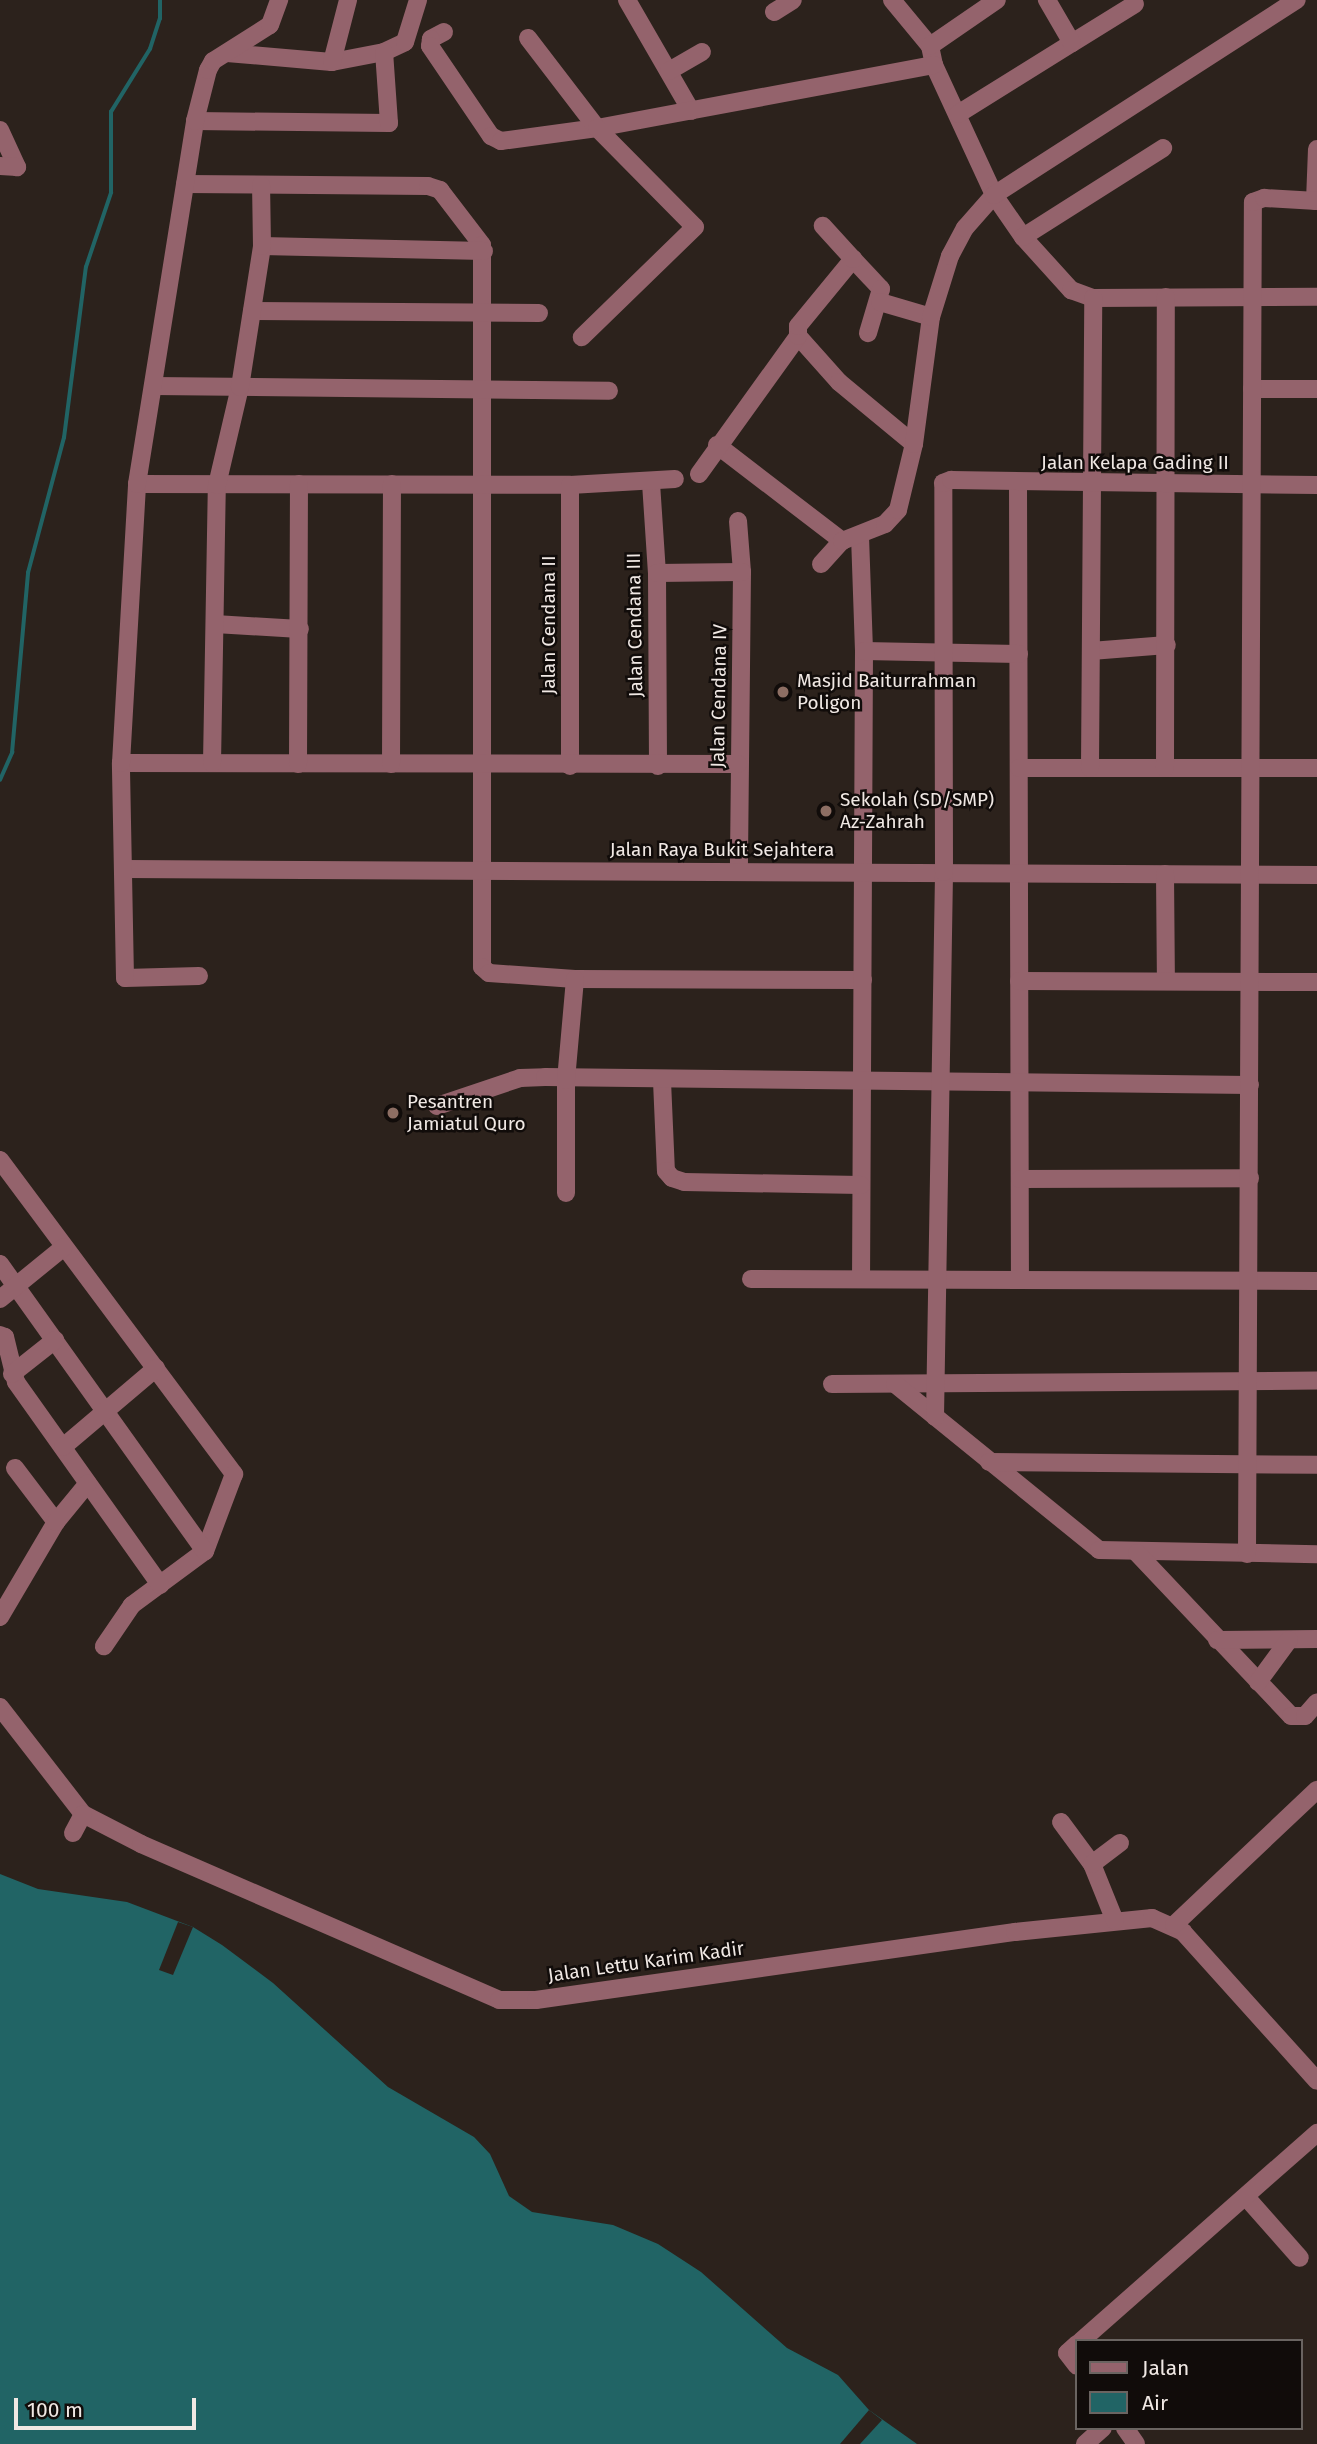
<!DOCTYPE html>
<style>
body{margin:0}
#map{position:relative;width:1317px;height:2444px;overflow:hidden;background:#2c221c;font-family:"Fira Sans",sans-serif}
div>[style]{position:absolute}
.water>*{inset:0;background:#216465}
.pier>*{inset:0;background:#2c221c}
.stream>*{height:3.5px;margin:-1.75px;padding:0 1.75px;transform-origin:1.75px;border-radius:1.75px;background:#216465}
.minor>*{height:18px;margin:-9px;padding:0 9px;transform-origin:9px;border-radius:9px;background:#94636c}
.dots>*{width:19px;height:19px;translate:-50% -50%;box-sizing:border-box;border:4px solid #110c0a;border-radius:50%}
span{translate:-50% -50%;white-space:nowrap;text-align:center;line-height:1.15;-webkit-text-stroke:5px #110c0a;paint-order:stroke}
.street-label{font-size:19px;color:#f0e8e4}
.poi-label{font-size:19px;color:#f0e8e4}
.left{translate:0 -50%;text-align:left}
.legend{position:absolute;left:1075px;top:2339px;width:228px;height:91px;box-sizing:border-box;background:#110c0a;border:2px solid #6a6461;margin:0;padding:9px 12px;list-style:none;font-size:21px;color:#f0e8e4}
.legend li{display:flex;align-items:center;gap:14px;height:35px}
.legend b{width:35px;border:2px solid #6a6461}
.scale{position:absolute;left:14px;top:2398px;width:182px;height:32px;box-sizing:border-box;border:4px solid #f0e8e4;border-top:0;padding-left:9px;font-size:21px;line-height:24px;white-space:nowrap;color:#f0e8e4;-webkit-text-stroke:5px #110c0a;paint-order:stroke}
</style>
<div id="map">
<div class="water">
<i style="clip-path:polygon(0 1874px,38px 1889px,127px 1902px,193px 1927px,222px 1945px,273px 1983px,388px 2087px,474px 2137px,490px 2154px,509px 2196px,532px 2212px,613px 2225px,658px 2244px,701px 2272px,787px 2348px,838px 2375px,869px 2410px,917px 2444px,0 2444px)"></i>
</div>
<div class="pier">
<i style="clip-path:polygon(178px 1922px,193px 1927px,173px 1975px,159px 1970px)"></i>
<i style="clip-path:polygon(869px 2410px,882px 2420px,860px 2444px,840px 2444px)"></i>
</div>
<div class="stream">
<i style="left:0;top:780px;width:30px;rotate:-66deg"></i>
<i style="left:12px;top:753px;width:181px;rotate:-84.9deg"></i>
<i style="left:28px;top:573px;width:140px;rotate:-75.1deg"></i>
<i style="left:64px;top:438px;width:172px;rotate:-82.7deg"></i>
<i style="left:86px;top:267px;width:78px;rotate:-71.3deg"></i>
<i style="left:111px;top:193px;width:81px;rotate:-90deg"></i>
<i style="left:111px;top:112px;width:74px;rotate:-58.2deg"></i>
<i style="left:150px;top:49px;width:32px;rotate:-72deg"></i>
<i style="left:160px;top:19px;width:19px;rotate:-90deg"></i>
</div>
<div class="minor">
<i style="left:627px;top:0;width:128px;rotate:60deg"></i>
<i style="left:892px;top:0;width:60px;rotate:50.4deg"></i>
<i style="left:930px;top:46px;width:19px;rotate:78deg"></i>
<i style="left:934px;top:65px;width:143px;rotate:65.2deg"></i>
<i style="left:994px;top:195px;width:51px;rotate:55.4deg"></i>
<i style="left:1023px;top:237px;width:72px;rotate:47.8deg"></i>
<i style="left:1071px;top:290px;width:23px;rotate:20deg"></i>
<i style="left:1093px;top:298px;width:224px;rotate:-0.3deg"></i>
<i style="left:774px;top:12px;width:22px;rotate:-32deg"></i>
<i style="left:444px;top:32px;width:15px;rotate:152deg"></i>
<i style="left:431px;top:39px;width:7px;rotate:98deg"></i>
<i style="left:430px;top:46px;width:109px;rotate:55.9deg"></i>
<i style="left:491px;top:136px;width:11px;rotate:27deg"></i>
<i style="left:501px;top:141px;width:97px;rotate:-7.7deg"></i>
<i style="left:597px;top:128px;width:343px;rotate:-10.6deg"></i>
<i style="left:528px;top:38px;width:113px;rotate:52.5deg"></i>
<i style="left:597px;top:128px;width:139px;rotate:45.3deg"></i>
<i style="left:695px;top:227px;width:158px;rotate:135.8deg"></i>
<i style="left:1072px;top:43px;width:74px;rotate:-31.8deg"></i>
<i style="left:930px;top:46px;width:81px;rotate:-34.5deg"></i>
<i style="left:227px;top:53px;width:105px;rotate:4.9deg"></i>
<i style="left:332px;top:62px;width:53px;rotate:-10.9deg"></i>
<i style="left:384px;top:52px;width:23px;rotate:-25deg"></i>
<i style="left:405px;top:42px;width:44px;rotate:-72.8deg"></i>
<i style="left:332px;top:62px;width:64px;rotate:-75.5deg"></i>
<i style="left:669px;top:71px;width:38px;rotate:-30deg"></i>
<i style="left:958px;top:114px;width:134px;rotate:-31.9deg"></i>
<i style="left:1072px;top:43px;width:50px;rotate:-120.2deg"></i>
<i style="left:195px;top:121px;width:194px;rotate:0.6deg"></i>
<i style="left:389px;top:123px;width:71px;rotate:-94deg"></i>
<i style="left:0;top:130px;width:41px;rotate:65.3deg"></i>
<i style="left:17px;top:167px;width:17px;rotate:-177deg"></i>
<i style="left:185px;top:184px;width:243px;rotate:0.5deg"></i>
<i style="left:428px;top:186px;width:13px;rotate:18deg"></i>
<i style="left:440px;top:190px;width:69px;rotate:52.6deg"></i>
<i style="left:482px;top:245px;width:722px;rotate:90deg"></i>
<i style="left:482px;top:967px;width:9px;rotate:41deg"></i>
<i style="left:489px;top:973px;width:86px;rotate:4deg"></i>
<i style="left:575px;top:979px;width:288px;rotate:0.2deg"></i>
<i style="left:1315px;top:201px;width:52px;rotate:-87.8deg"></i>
<i style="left:1023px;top:237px;width:166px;rotate:-32.4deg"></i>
<i style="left:262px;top:246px;width:222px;rotate:1.3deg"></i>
<i style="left:853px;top:259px;width:41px;rotate:47deg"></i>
<i style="left:881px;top:289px;width:46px;rotate:106.5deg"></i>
<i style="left:880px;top:302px;width:53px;rotate:16.4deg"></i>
<i style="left:252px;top:311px;width:287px;rotate:0.4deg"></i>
<i style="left:798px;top:336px;width:62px;rotate:48.3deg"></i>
<i style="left:839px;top:382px;width:97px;rotate:39.6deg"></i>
<i style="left:153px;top:386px;width:456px;rotate:0.6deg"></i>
<i style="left:1252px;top:389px;width:65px"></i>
<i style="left:717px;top:445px;width:158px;rotate:37.5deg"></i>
<i style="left:699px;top:474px;width:170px;rotate:-54.3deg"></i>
<i style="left:798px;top:336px;width:10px;rotate:-90deg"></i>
<i style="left:798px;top:326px;width:87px;rotate:-50.6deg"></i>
<i style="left:853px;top:259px;width:45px;rotate:-132.3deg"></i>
<i style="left:651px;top:483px;width:90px;rotate:86.2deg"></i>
<i style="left:657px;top:573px;width:193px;rotate:89.7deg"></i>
<i style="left:137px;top:484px;width:433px;rotate:0.1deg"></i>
<i style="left:570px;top:485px;width:105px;rotate:-3.3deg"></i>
<i style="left:1018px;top:484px;width:796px;rotate:89.86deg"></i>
<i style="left:570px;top:485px;width:281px;rotate:90deg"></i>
<i style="left:738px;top:521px;width:51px;rotate:85.5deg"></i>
<i style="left:742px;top:572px;width:299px;rotate:90.6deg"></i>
<i style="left:860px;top:536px;width:115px;rotate:88deg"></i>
<i style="left:864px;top:651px;width:628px;rotate:90.27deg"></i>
<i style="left:821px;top:564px;width:31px;rotate:-48deg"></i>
<i style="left:842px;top:541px;width:46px;rotate:-21.6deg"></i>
<i style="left:885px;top:524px;width:19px;rotate:-47deg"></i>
<i style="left:898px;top:510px;width:68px;rotate:-76.4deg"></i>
<i style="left:914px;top:444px;width:128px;rotate:-82.4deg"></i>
<i style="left:931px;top:317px;width:64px;rotate:-72.7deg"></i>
<i style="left:950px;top:256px;width:32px;rotate:-62deg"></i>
<i style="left:965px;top:228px;width:44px;rotate:-48.7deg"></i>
<i style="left:994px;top:195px;width:360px;rotate:-32.8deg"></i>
<i style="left:657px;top:573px;width:85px;rotate:-0.7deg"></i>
<i style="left:215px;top:624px;width:85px;rotate:3.4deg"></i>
<i style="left:864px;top:651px;width:155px;rotate:1.1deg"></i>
<i style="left:1091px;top:651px;width:76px;rotate:-4.5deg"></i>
<i style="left:121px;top:763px;width:617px;rotate:0.09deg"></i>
<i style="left:212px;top:763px;width:278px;rotate:-89deg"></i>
<i style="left:217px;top:485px;width:101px;rotate:-76.8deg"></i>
<i style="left:240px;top:387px;width:143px;rotate:-81.1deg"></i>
<i style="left:262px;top:246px;width:61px;rotate:-90.9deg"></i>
<i style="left:298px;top:764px;width:280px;rotate:-89.8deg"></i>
<i style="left:391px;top:764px;width:280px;rotate:-89.8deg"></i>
<i style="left:1019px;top:768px;width:298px"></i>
<i style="left:1090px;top:768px;width:470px;rotate:-89.6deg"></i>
<i style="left:1165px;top:768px;width:471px;rotate:-89.9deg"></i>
<i style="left:126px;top:869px;width:1191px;rotate:0.29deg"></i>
<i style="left:1165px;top:874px;width:107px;rotate:89.5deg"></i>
<i style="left:199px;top:976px;width:74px;rotate:178.5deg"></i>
<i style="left:125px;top:978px;width:215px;rotate:-91.1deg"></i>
<i style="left:121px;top:763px;width:279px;rotate:-86.7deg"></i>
<i style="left:137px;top:484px;width:368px;rotate:-80.9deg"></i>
<i style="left:195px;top:121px;width:53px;rotate:-75.7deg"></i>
<i style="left:208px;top:70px;width:10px;rotate:-61deg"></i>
<i style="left:213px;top:61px;width:67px;rotate:-32.3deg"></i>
<i style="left:270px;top:25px;width:27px;rotate:-70deg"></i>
<i style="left:1019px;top:981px;width:298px;rotate:0.2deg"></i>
<i style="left:662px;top:1081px;width:90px;rotate:87.5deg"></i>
<i style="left:666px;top:1171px;width:9px;rotate:49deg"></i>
<i style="left:672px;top:1178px;width:13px;rotate:18deg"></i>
<i style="left:684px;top:1182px;width:177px;rotate:1deg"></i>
<i style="left:437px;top:1106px;width:88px;rotate:-18.6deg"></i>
<i style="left:520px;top:1078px;width:25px;rotate:-2deg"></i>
<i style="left:545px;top:1077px;width:705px;rotate:0.65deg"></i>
<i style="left:0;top:1160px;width:392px;rotate:53.3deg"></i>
<i style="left:234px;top:1474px;width:82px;rotate:110.6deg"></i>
<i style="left:205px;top:1551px;width:91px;rotate:143.5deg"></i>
<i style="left:132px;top:1605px;width:50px;rotate:124.3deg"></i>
<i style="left:1020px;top:1179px;width:230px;rotate:-0.2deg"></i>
<i style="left:566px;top:1193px;width:113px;rotate:-90deg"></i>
<i style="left:566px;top:1080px;width:101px;rotate:-84.9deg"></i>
<i style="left:0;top:1264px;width:353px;rotate:54.5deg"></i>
<i style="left:751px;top:1279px;width:566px;rotate:0.2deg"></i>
<i style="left:0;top:1299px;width:82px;rotate:-39.1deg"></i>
<i style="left:0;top:1335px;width:5px;rotate:22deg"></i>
<i style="left:5px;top:1337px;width:46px;rotate:76.3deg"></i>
<i style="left:16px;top:1382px;width:249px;rotate:54.6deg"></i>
<i style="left:12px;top:1374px;width:55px;rotate:-38.3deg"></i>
<i style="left:832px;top:1384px;width:485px;rotate:-0.4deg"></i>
<i style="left:895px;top:1384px;width:263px;rotate:39.1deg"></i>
<i style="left:1099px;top:1550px;width:218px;rotate:1.1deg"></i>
<i style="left:935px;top:1417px;width:545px;rotate:-89.05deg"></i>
<i style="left:944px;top:872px;width:389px;rotate:-90.1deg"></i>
<i style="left:943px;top:483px;width:9px;rotate:-21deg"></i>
<i style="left:951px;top:480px;width:366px;rotate:0.8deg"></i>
<i style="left:63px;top:1447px;width:122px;rotate:-40.3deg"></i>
<i style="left:989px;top:1462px;width:328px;rotate:0.5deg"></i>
<i style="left:15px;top:1468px;width:68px;rotate:52.8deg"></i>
<i style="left:1137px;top:1553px;width:224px;rotate:46.6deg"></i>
<i style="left:1291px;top:1716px;width:14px"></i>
<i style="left:1305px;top:1716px;width:18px;rotate:-49deg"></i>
<i style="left:1247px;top:1554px;width:1352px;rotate:-89.75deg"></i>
<i style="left:1253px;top:202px;width:12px;rotate:-20deg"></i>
<i style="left:1264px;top:198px;width:53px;rotate:3.2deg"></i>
<i style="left:0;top:1617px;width:110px;rotate:-59.5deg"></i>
<i style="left:56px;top:1522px;width:50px;rotate:-50.6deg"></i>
<i style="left:1217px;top:1640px;width:100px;rotate:-0.6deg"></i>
<i style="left:1258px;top:1682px;width:52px;rotate:-53.6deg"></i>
<i style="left:0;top:1707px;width:135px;rotate:52.2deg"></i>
<i style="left:83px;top:1814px;width:65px;rotate:27.3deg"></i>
<i style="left:141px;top:1844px;width:391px;rotate:23.5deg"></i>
<i style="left:499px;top:2000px;width:37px"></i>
<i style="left:536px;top:2000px;width:484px;rotate:-8.1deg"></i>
<i style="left:1015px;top:1932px;width:138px;rotate:-5.8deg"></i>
<i style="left:1152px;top:1918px;width:34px;rotate:24deg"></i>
<i style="left:1183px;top:1932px;width:200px;rotate:48deg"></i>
<i style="left:1061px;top:1822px;width:52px;rotate:53.6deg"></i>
<i style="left:1092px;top:1864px;width:61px;rotate:68deg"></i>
<i style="left:73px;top:1833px;width:21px;rotate:-62deg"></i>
<i style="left:1092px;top:1864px;width:35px;rotate:-37deg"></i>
<i style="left:1174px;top:1925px;width:197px;rotate:-43.4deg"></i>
<i style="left:1246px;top:2197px;width:81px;rotate:48.5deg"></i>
<i style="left:1081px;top:2341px;width:315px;rotate:-41.4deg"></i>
<i style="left:1077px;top:2344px;width:13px;rotate:138deg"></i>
<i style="left:1067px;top:2353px;width:16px;rotate:52deg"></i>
<i style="left:1125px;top:2428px;width:19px;rotate:55deg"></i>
<i style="left:1085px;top:2444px;width:24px;rotate:-42deg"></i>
</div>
<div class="dots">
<i style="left:783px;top:692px;background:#8d6e63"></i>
<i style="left:826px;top:811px;background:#8d6e63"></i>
<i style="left:393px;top:1113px;background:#8d6e63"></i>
</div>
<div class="street-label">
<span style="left:1135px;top:463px">Jalan Kelapa Gading II</span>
<span style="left:549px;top:625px;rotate:-90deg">Jalan Cendana II</span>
<span style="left:635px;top:625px;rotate:-91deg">Jalan Cendana III</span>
<span style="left:719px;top:696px;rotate:-89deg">Jalan Cendana IV</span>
<span style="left:722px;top:850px">Jalan Raya Bukit Sejahtera</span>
<span style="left:646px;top:1962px;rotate:-8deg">Jalan Lettu Karim Kadir</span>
</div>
<div class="poi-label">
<span class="left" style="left:797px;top:692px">Masjid Baiturrahman<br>Poligon</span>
<span class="left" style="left:840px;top:811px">Sekolah (SD/SMP)<br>Az-Zahrah</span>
<span class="left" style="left:407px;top:1113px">Pesantren<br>Jamiatul Quro</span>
</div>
<ul class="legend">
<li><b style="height:9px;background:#94636c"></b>Jalan</li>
<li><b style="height:19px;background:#216465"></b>Air</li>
</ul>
<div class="scale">100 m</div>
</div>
